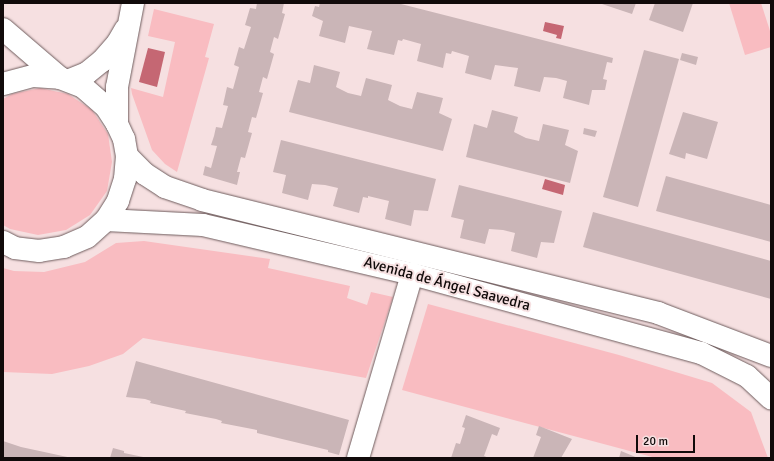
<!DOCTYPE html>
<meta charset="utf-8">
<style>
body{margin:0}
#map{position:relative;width:774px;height:461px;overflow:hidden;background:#f6e0e1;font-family:Signika,sans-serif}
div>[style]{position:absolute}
.green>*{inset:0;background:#f9bcc1}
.water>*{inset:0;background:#c56773}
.building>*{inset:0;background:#cab5b7}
.roads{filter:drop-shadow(0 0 1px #6e5c5d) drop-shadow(0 0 1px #6e5c5d)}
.minor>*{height:22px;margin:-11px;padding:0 11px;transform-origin:11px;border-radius:11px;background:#fff}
.tertiary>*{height:22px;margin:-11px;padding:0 11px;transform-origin:11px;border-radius:11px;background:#fff}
span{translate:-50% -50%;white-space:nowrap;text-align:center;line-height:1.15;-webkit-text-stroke:4px #f6e0e1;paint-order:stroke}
.street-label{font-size:15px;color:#110a0a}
.frame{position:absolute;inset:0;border:4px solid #110a0a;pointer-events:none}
.scale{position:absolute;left:636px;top:435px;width:59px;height:18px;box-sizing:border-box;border:2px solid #110a0a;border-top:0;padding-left:5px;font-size:12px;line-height:14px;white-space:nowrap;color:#110a0a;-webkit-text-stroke:3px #f6e0e1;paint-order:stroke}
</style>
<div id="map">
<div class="green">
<i style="clip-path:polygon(729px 3px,761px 3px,771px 34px,771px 47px,745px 55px)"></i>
<i style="clip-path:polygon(154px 9px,214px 24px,205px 57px,209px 58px,177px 172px,165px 164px,152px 150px,132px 94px,131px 88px,163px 97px,175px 42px,148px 36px)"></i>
<i style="clip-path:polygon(40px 88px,68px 94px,92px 110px,108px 134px,112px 162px,107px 191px,90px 215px,66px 230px,38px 235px,10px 229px,3px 225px,3px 99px,12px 94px)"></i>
<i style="clip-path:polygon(144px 241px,270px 259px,268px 268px,350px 286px,347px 298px,367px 305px,371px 292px,393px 297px,366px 378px,143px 338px,123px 354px,89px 366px,52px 374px,3px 372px,3px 268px,14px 271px,44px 272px,85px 262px,116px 243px)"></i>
<i style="clip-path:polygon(428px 304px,619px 355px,712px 383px,751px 412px,768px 458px,656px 458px,402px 390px)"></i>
</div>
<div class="water">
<i style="clip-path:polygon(545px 22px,564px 26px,561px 39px,556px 38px,557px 35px,543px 31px)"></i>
<i style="clip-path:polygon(148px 48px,165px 52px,157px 87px,139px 82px)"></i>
<i style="clip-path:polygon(545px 179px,565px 185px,563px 195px,542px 189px)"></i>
</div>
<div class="building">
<i style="clip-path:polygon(257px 3px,284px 3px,282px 13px,285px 14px,278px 39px,274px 37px,270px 52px,274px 54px,267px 79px,263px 77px,259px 92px,263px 93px,256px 118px,252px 117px,248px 132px,252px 133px,245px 158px,241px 157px,237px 172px,240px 172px,237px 185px,203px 175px,205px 166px,211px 168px,217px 146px,211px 145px,214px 136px,216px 127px,222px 128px,228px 106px,223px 105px,227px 87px,233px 89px,239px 67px,234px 65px,239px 47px,244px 49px,251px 27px,245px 25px,250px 8px,256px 9px)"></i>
<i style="clip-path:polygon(320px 3px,397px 3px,613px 58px,612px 63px,607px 62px,603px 79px,607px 80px,605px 90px,592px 90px,589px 105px,563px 98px,567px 81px,556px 78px,544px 77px,540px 92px,514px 86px,518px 68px,495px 65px,491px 80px,465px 73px,469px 56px,452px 51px,451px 54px,446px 53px,443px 68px,417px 61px,421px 44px,403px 39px,402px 41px,398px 40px,394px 55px,367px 49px,372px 31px,349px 26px,345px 43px,319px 36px,323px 21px,312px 16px,315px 6px,319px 7px)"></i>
<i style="clip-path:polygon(599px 3px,636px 3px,632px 14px)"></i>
<i style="clip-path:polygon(655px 3px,693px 3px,683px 32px,649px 20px)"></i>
<i style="clip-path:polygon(644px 50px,679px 59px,638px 207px,603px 197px)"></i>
<i style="clip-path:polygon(682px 53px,698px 57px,696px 65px,680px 60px)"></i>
<i style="clip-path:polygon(314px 65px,340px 72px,336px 87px,348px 93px,361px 96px,366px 78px,392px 85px,388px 100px,400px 106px,412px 109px,417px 92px,443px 98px,439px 113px,452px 119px,443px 151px,289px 112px,298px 80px,310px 83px)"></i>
<i style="clip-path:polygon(492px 110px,518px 117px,514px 132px,526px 138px,539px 141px,543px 124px,569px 130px,565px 145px,578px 151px,570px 183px,466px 157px,474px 124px,487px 128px)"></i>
<i style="clip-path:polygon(683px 112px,718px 122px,707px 159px,686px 153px,685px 159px,669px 154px)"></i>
<i style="clip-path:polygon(584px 128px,597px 131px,595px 137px,583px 134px)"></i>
<i style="clip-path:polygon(281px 140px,436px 179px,428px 211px,414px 210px,411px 226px,385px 219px,389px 201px,368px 196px,368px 198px,363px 197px,359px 213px,333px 206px,338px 188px,325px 185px,312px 184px,308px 200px,282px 193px,286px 175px,273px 172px)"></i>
<i style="clip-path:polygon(666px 176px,771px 205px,771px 242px,656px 211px)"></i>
<i style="clip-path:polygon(459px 185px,562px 211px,554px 243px,541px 242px,537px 258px,511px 251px,515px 233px,503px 230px,489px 229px,485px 244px,460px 238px,464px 220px,451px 217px)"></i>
<i style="clip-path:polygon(593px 212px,771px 261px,771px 299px,583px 247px)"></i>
<i style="clip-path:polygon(136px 361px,349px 420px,339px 455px,328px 452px,328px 450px,257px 433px,257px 430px,221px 423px,222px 421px,216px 419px,185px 413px,186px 411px,150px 403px,151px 401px,145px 399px,126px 397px)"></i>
<i style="clip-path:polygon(466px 415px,500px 428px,497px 436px,492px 434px,484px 456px,489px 458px,451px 458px,456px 443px,460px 444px,465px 428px,462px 427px)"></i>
<i style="clip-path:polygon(539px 426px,572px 439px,561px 458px,533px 458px,541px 437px,536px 435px)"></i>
<i style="clip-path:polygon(3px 441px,21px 447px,72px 458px,3px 458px)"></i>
<i style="clip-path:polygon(113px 448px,124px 451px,124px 453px,148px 458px,110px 458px)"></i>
<i style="clip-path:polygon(621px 451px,638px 458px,619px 458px)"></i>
</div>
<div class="roads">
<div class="minor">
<i style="left:70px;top:80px;width:18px;rotate:-22deg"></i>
<i style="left:87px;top:73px;width:19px;rotate:-39deg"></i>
<i style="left:102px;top:61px;width:23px;rotate:-49deg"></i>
<i style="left:117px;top:44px;width:16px;rotate:-60deg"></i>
<i style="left:117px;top:124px;width:37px;rotate:-90deg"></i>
<i style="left:117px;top:87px;width:86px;rotate:-79.2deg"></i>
<i style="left:358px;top:458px;width:192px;rotate:-73.6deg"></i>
</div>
<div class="tertiary">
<i style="left:3px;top:29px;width:75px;rotate:40.7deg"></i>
<i style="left:3px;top:84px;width:31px;rotate:-15deg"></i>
<i style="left:33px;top:76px;width:27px;rotate:4deg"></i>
<i style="left:60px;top:78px;width:25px;rotate:21deg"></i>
<i style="left:83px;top:87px;width:30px;rotate:41deg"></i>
<i style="left:106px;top:107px;width:20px;rotate:57deg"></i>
<i style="left:117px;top:124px;width:17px;rotate:65deg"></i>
<i style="left:124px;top:139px;width:17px;rotate:80deg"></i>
<i style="left:127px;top:156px;width:23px;rotate:95deg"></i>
<i style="left:125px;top:179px;width:23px;rotate:108deg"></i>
<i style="left:118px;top:201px;width:22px;rotate:122deg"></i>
<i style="left:106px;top:220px;width:25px;rotate:138deg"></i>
<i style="left:87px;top:237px;width:25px;rotate:157deg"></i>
<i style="left:64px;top:247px;width:25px;rotate:171deg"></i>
<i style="left:39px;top:251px;width:24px;rotate:-173deg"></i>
<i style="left:15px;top:248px;width:13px;rotate:-153deg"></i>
<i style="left:127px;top:156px;width:25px;rotate:45deg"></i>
<i style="left:145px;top:174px;width:24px;rotate:33deg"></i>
<i style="left:165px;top:187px;width:39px;rotate:19deg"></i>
<i style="left:202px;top:200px;width:470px;rotate:13.9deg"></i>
<i style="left:658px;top:313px;width:121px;rotate:20.8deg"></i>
<i style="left:106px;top:220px;width:97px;rotate:3deg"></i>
<i style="left:203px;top:225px;width:215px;rotate:13.2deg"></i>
<i style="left:412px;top:274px;width:300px;rotate:15.3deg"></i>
<i style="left:701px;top:353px;width:51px;rotate:26.6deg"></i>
<i style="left:747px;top:376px;width:33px;rotate:43deg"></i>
</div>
</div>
<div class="street-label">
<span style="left:447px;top:284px;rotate:15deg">Avenida de Ángel Saavedra</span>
</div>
<div class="frame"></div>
<div class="scale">20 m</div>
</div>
